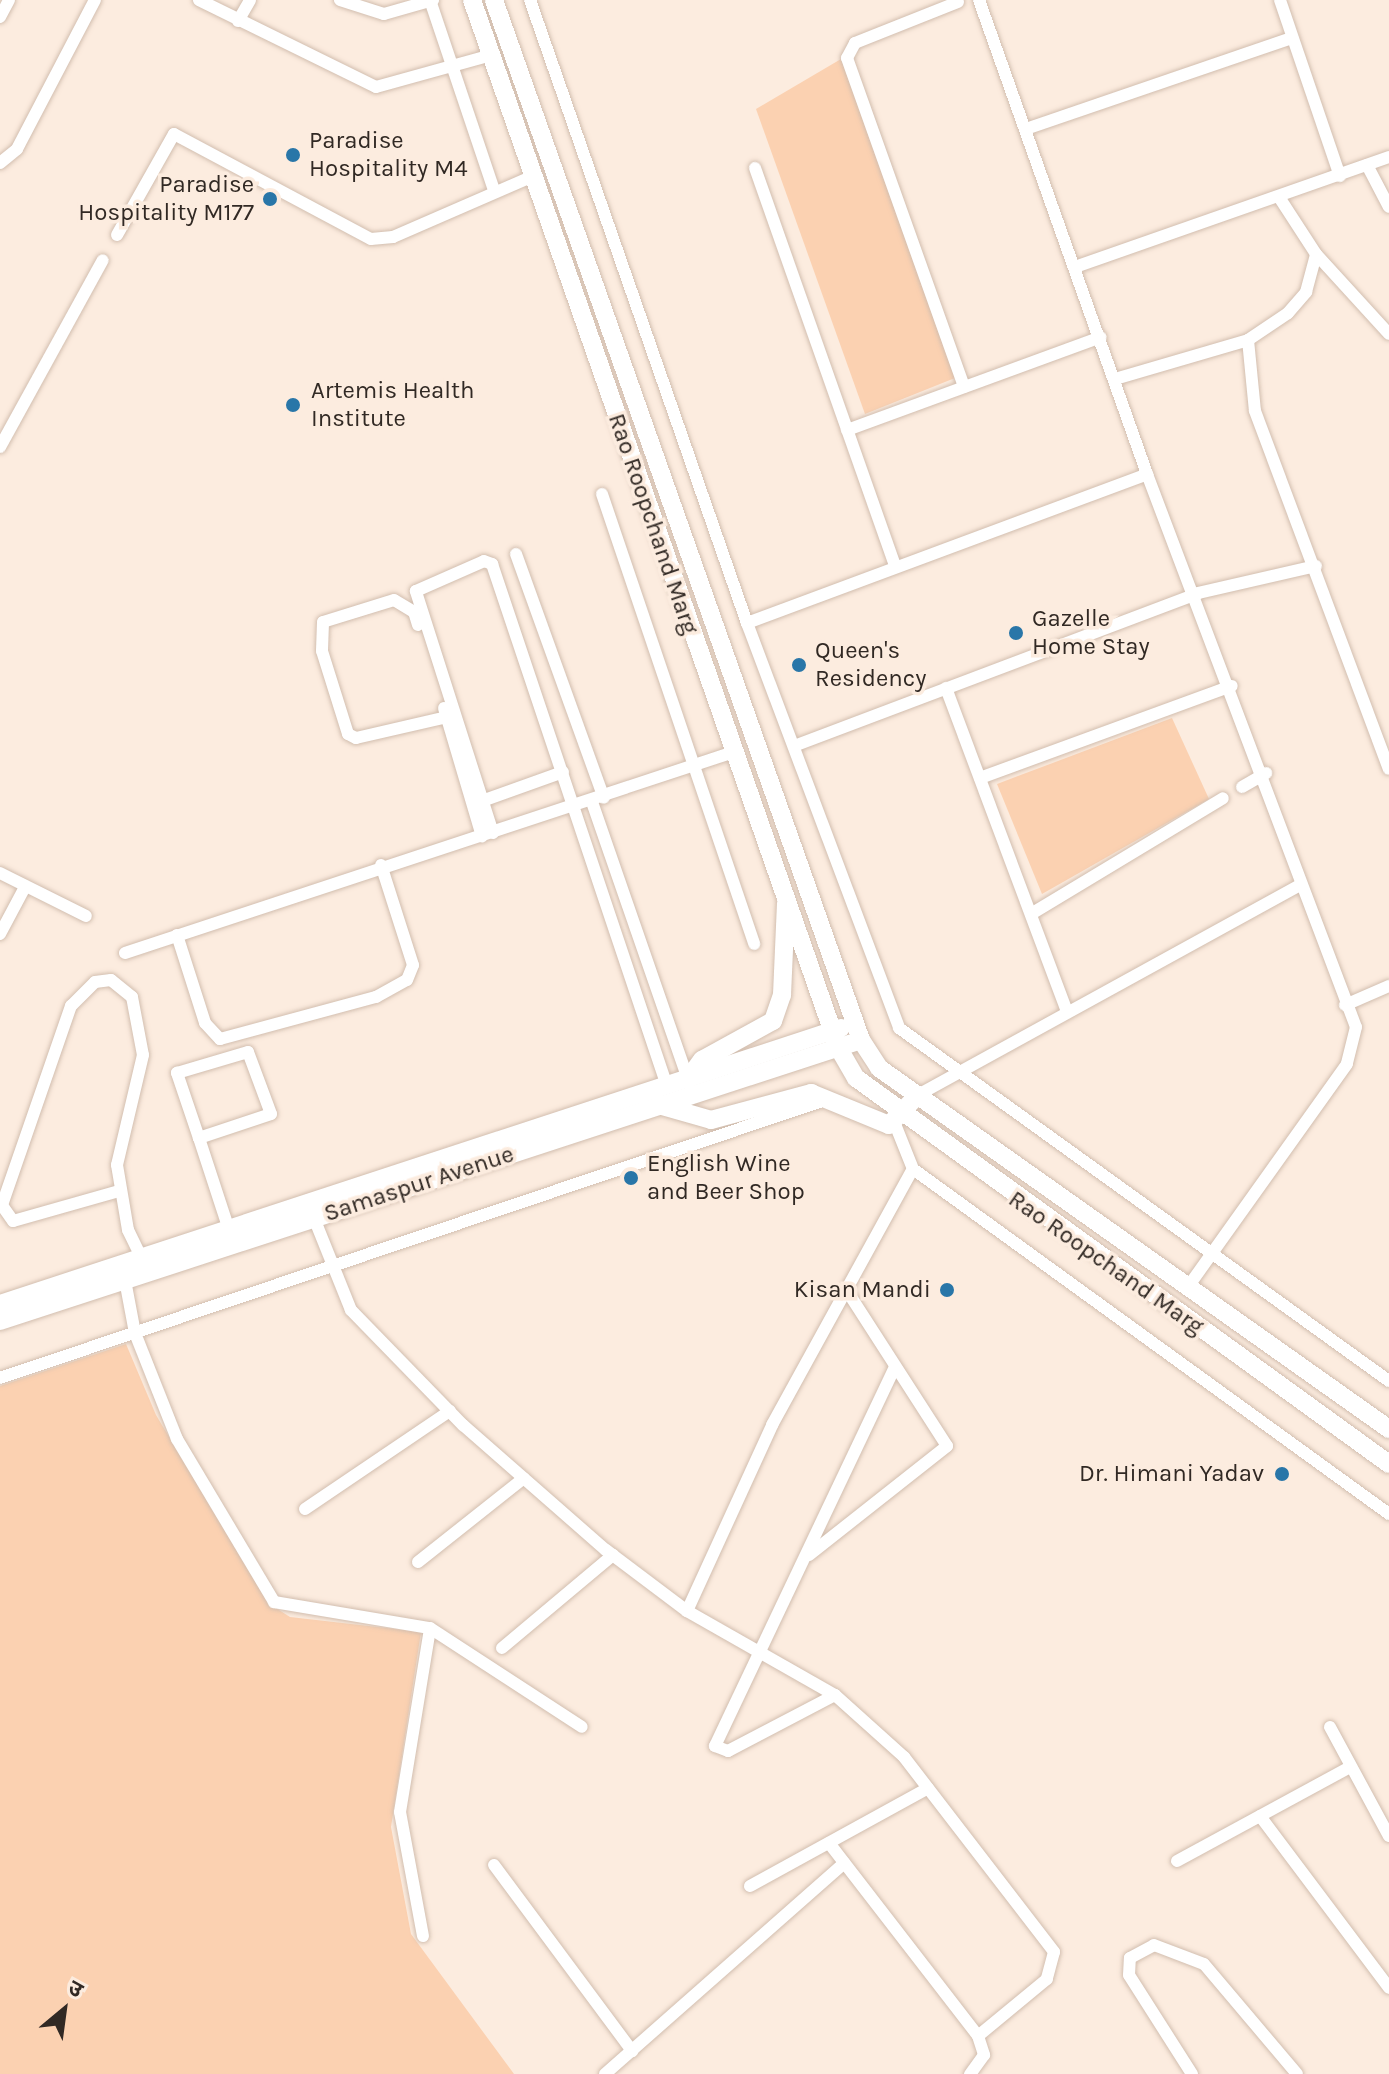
<!DOCTYPE html>
<meta charset="utf-8">
<style>
body{margin:0}
#map{position:relative;width:1389px;height:2074px;overflow:hidden;background:#fcecdf;font-family:Karla,"Noto Sans Devanagari",sans-serif}
div>[style]{position:absolute}
.green>*{inset:0;background:#fbd1b1}
.roads{filter:drop-shadow(0 0 2px #d2beaf) drop-shadow(0 0 2px #d2beaf)}
.minor>*{height:12px;margin:-6px;padding:0 6px;transform-origin:6px;border-radius:6px;background:#fff}
.secondary>*{height:18px;margin:-9px;padding:0 9px;transform-origin:9px;border-radius:9px;background:#fff}
.dots>*{width:22px;height:22px;translate:-50% -50%;box-sizing:border-box;border:4px solid #fcecdf;border-radius:50%}
span{translate:-50% -50%;white-space:nowrap;text-align:center;line-height:1.15;-webkit-text-stroke:7px #fcecdf;paint-order:stroke}
.poi-label{font-size:24px;color:#312924}
.left{translate:0 -50%;text-align:left}
.right{translate:-100% -50%;text-align:right}
.street-label{font-size:24px;color:#312924}
.north{position:absolute;left:24px;top:1970px;width:80px;height:80px;-webkit-text-stroke:6px #fcecdf;paint-order:stroke;rotate:29deg;font-size:22px;font-weight:700;line-height:32px;text-align:center;color:#312924}
.north::after{content:'';display:block;margin:auto;width:28px;height:36px;background:#312924;clip-path:polygon(50% 0,100% 100%,50% 72%,0 100%)}
</style>
<div id="map">
<div class="green">
<i style="clip-path:polygon(841px 59px,955px 378px,865px 414px,756px 109px)"></i>
<i style="clip-path:polygon(1172px 718px,1209px 799px,1042px 894px,997px 784px)"></i>
<i style="clip-path:polygon(126px 1344px,156px 1415px,268px 1603px,290px 1617px,421px 1632px,391px 1827px,411px 1934px,514px 2074px,0 2074px,0 1386px)"></i>
</div>
<div class="roads">
<div class="minor">
<i style="left:199px;top:0;width:197px;rotate:26.2deg"></i>
<i style="left:376px;top:87px;width:119px;rotate:-15.5deg"></i>
<i style="left:340px;top:0;width:46px;rotate:17.7deg"></i>
<i style="left:384px;top:14px;width:51px;rotate:-15.9deg"></i>
<i style="left:430px;top:0;width:200px;rotate:71.4deg"></i>
<i style="left:530px;top:0;width:660px;rotate:70.8deg"></i>
<i style="left:747px;top:623px;width:433px;rotate:69.4deg"></i>
<i style="left:899px;top:1028px;width:604px;rotate:35.77deg"></i>
<i style="left:979px;top:0;width:503px;rotate:70.48deg"></i>
<i style="left:1147px;top:474px;width:591px;rotate:69.3deg"></i>
<i style="left:1356px;top:1027px;width:38px;rotate:104deg"></i>
<i style="left:1347px;top:1064px;width:274px;rotate:125.5deg"></i>
<i style="left:1280px;top:0;width:186px;rotate:71.2deg"></i>
<i style="left:958px;top:2px;width:111px;rotate:158.3deg"></i>
<i style="left:855px;top:43px;width:17px;rotate:118deg"></i>
<i style="left:847px;top:58px;width:349px;rotate:70.4deg"></i>
<i style="left:0;top:17px;width:19px;rotate:-62deg"></i>
<i style="left:238px;top:21px;width:24px;rotate:-60deg"></i>
<i style="left:1026px;top:129px;width:281px;rotate:-18.9deg"></i>
<i style="left:0;top:163px;width:22px;rotate:-39deg"></i>
<i style="left:17px;top:149px;width:168px;rotate:-62.4deg"></i>
<i style="left:1367px;top:165px;width:47px;rotate:62.4deg"></i>
<i style="left:755px;top:168px;width:421px;rotate:70.6deg"></i>
<i style="left:117px;top:235px;width:116px;rotate:-60.6deg"></i>
<i style="left:174px;top:134px;width:223px;rotate:28.1deg"></i>
<i style="left:371px;top:239px;width:22px;rotate:-5deg"></i>
<i style="left:393px;top:237px;width:153px;rotate:-23.5deg"></i>
<i style="left:1316px;top:254px;width:108px;rotate:47.6deg"></i>
<i style="left:1075px;top:267px;width:333px;rotate:-19.3deg"></i>
<i style="left:1248px;top:340px;width:71px;rotate:84.4deg"></i>
<i style="left:1255px;top:411px;width:382px;rotate:69.5deg"></i>
<i style="left:1115px;top:379px;width:139px;rotate:-16.3deg"></i>
<i style="left:1248px;top:340px;width:48px;rotate:-34deg"></i>
<i style="left:1288px;top:313px;width:28px;rotate:-49deg"></i>
<i style="left:1306px;top:292px;width:39px;rotate:-75deg"></i>
<i style="left:1316px;top:254px;width:68px;rotate:-123deg"></i>
<i style="left:847px;top:430px;width:270px;rotate:-20.1deg"></i>
<i style="left:0;top:447px;width:213px;rotate:-61.2deg"></i>
<i style="left:602px;top:494px;width:475px;rotate:71.3deg"></i>
<i style="left:516px;top:554px;width:259px;rotate:70.2deg"></i>
<i style="left:747px;top:623px;width:427px;rotate:-20.4deg"></i>
<i style="left:418px;top:625px;width:14px;rotate:-107deg"></i>
<i style="left:414px;top:612px;width:23px;rotate:-149deg"></i>
<i style="left:394px;top:600px;width:74px;rotate:162.8deg"></i>
<i style="left:323px;top:622px;width:29px;rotate:92deg"></i>
<i style="left:322px;top:651px;width:87px;rotate:72.6deg"></i>
<i style="left:348px;top:734px;width:9px;rotate:27deg"></i>
<i style="left:356px;top:738px;width:93px;rotate:-13deg"></i>
<i style="left:946px;top:688px;width:343px;rotate:69.5deg"></i>
<i style="left:444px;top:708px;width:134px;rotate:73.5deg"></i>
<i style="left:794px;top:746px;width:432px;rotate:-20.7deg"></i>
<i style="left:1198px;top:593px;width:121px;rotate:-12.9deg"></i>
<i style="left:980px;top:778px;width:268px;rotate:-20.1deg"></i>
<i style="left:1242px;top:787px;width:28px;rotate:-30deg"></i>
<i style="left:482px;top:801px;width:86px;rotate:-19.7deg"></i>
<i style="left:592px;top:802px;width:293px;rotate:70.9deg"></i>
<i style="left:493px;top:833px;width:254px;rotate:-107.7deg"></i>
<i style="left:416px;top:591px;width:74px;rotate:-23.8deg"></i>
<i style="left:484px;top:561px;width:9px;rotate:21deg"></i>
<i style="left:492px;top:564px;width:551px;rotate:71.47deg"></i>
<i style="left:0;top:873px;width:96px;rotate:26.6deg"></i>
<i style="left:1031px;top:914px;width:224px;rotate:-31.1deg"></i>
<i style="left:0;top:934px;width:53px;rotate:-62deg"></i>
<i style="left:177px;top:935px;width:92px;rotate:72.3deg"></i>
<i style="left:205px;top:1023px;width:22px;rotate:47deg"></i>
<i style="left:220px;top:1039px;width:162px;rotate:-15.1deg"></i>
<i style="left:376px;top:997px;width:35px;rotate:-29deg"></i>
<i style="left:407px;top:980px;width:16px;rotate:-68deg"></i>
<i style="left:413px;top:965px;width:105px;rotate:-107.7deg"></i>
<i style="left:125px;top:953px;width:641px;rotate:-18.27deg"></i>
<i style="left:1345px;top:1005px;width:48px;rotate:-23.4deg"></i>
<i style="left:918px;top:1095px;width:436px;rotate:-28.8deg"></i>
<i style="left:199px;top:1138px;width:69px;rotate:-108.7deg"></i>
<i style="left:177px;top:1073px;width:74px;rotate:-16.5deg"></i>
<i style="left:248px;top:1052px;width:66px;rotate:69.6deg"></i>
<i style="left:271px;top:1114px;width:76px;rotate:161.6deg"></i>
<i style="left:199px;top:1138px;width:97px;rotate:71.9deg"></i>
<i style="left:913px;top:1169px;width:588px;rotate:35.93deg"></i>
<i style="left:119px;top:1191px;width:110px;rotate:164.2deg"></i>
<i style="left:13px;top:1221px;width:19px;rotate:-125deg"></i>
<i style="left:2px;top:1205px;width:211px;rotate:-70.9deg"></i>
<i style="left:71px;top:1006px;width:34px;rotate:-45deg"></i>
<i style="left:95px;top:982px;width:16px;rotate:-7deg"></i>
<i style="left:111px;top:980px;width:27px;rotate:39deg"></i>
<i style="left:132px;top:997px;width:59px;rotate:79.3deg"></i>
<i style="left:143px;top:1055px;width:113px;rotate:103.3deg"></i>
<i style="left:117px;top:1165px;width:66px;rotate:80.4deg"></i>
<i style="left:128px;top:1230px;width:32px;rotate:64deg"></i>
<i style="left:314px;top:1218px;width:99px;rotate:68.1deg"></i>
<i style="left:351px;top:1310px;width:161px;rotate:45.8deg"></i>
<i style="left:463px;top:1425px;width:190px;rotate:41.2deg"></i>
<i style="left:606px;top:1550px;width:101px;rotate:37deg"></i>
<i style="left:687px;top:1611px;width:170px;rotate:29.6deg"></i>
<i style="left:835px;top:1695px;width:93px;rotate:41.9deg"></i>
<i style="left:904px;top:1757px;width:246px;rotate:52.4deg"></i>
<i style="left:1054px;top:1952px;width:28px;rotate:105deg"></i>
<i style="left:1047px;top:1979px;width:89px;rotate:140.4deg"></i>
<i style="left:125px;top:1280px;width:54px;rotate:79.3deg"></i>
<i style="left:135px;top:1333px;width:114px;rotate:68.4deg"></i>
<i style="left:177px;top:1439px;width:190px;rotate:59.2deg"></i>
<i style="left:274px;top:1602px;width:158px;rotate:9.5deg"></i>
<i style="left:430px;top:1628px;width:181px;rotate:33.1deg"></i>
<i style="left:0;top:1378px;width:874px;rotate:-18.62deg"></i>
<i style="left:305px;top:1509px;width:175px;rotate:-34.1deg"></i>
<i style="left:809px;top:1555px;width:176px;rotate:-38.3deg"></i>
<i style="left:947px;top:1446px;width:181px;rotate:-122.8deg"></i>
<i style="left:418px;top:1562px;width:135px;rotate:-38.4deg"></i>
<i style="left:687px;top:1611px;width:205px;rotate:-65.4deg"></i>
<i style="left:772px;top:1425px;width:292px;rotate:-61.2deg"></i>
<i style="left:913px;top:1169px;width:48px;rotate:-111.8deg"></i>
<i style="left:502px;top:1648px;width:145px;rotate:-40deg"></i>
<i style="left:835px;top:1695px;width:121px;rotate:152.4deg"></i>
<i style="left:728px;top:1751px;width:14px;rotate:-159deg"></i>
<i style="left:715px;top:1746px;width:417px;rotate:-64.6deg"></i>
<i style="left:1330px;top:1727px;width:124px;rotate:61.6deg"></i>
<i style="left:1260px;top:1816px;width:215px;rotate:53.1deg"></i>
<i style="left:829px;top:1843px;width:244px;rotate:52.3deg"></i>
<i style="left:978px;top:2036px;width:20px;rotate:72deg"></i>
<i style="left:984px;top:2055px;width:24px;rotate:126deg"></i>
<i style="left:1177px;top:1861px;width:197px;rotate:-28.5deg"></i>
<i style="left:494px;top:1865px;width:232px;rotate:53.4deg"></i>
<i style="left:750px;top:1886px;width:203px;rotate:-28.8deg"></i>
<i style="left:423px;top:1936px;width:126px;rotate:-100.5deg"></i>
<i style="left:400px;top:1812px;width:186px;rotate:-80.7deg"></i>
<i style="left:605px;top:2074px;width:319px;rotate:-41.4deg"></i>
<i style="left:1192px;top:2074px;width:117px;rotate:-122.5deg"></i>
<i style="left:1129px;top:1975px;width:17px;rotate:-87deg"></i>
<i style="left:1130px;top:1958px;width:27px;rotate:-28deg"></i>
<i style="left:1154px;top:1945px;width:53px;rotate:20.8deg"></i>
<i style="left:1204px;top:1964px;width:144px;rotate:49.8deg"></i>
</div>
<div class="secondary">
<i style="left:472px;top:0;width:1109px;rotate:70.73deg"></i>
<i style="left:838px;top:1047px;width:36px;rotate:60deg"></i>
<i style="left:856px;top:1078px;width:658px;rotate:35.91deg"></i>
<i style="left:861px;top:1040px;width:33px;rotate:57deg"></i>
<i style="left:879px;top:1068px;width:625px;rotate:35.29deg"></i>
<i style="left:688px;top:1079px;width:24px;rotate:-54deg"></i>
<i style="left:702px;top:1060px;width:81px;rotate:-28.8deg"></i>
<i style="left:773px;top:1021px;width:28px;rotate:-71deg"></i>
<i style="left:782px;top:995px;width:92px;rotate:-87.5deg"></i>
<i style="left:659px;top:1105px;width:54px;rotate:16.1deg"></i>
<i style="left:711px;top:1120px;width:104px;rotate:-15.1deg"></i>
<i style="left:811px;top:1093px;width:84px;rotate:22.3deg"></i>
<i style="left:889px;top:1125px;width:42px;rotate:-46deg"></i>
<i style="left:0;top:1304px;width:885px;rotate:-18.17deg"></i>
<i style="left:0;top:1321px;width:906px;rotate:-18.07deg"></i>
<i style="left:861px;top:1040px;width:1103px;rotate:-109.44deg"></i>
</div>
</div>
<div class="dots">
<i style="left:293px;top:155px;background:#2976a8"></i>
<i style="left:270px;top:199px;background:#2976a8"></i>
<i style="left:293px;top:405px;background:#2976a8"></i>
<i style="left:1016px;top:633px;background:#2976a8"></i>
<i style="left:799px;top:665px;background:#2976a8"></i>
<i style="left:631px;top:1178px;background:#2976a8"></i>
<i style="left:947px;top:1290px;background:#2976a8"></i>
<i style="left:1282px;top:1474px;background:#2976a8"></i>
</div>
<div class="poi-label">
<span class="left" style="left:309px;top:155px">Paradise<br>Hospitality M4</span>
<span class="right" style="left:254px;top:199px">Paradise<br>Hospitality M177</span>
<span class="left" style="left:311px;top:405px">Artemis Health<br>Institute</span>
<span class="left" style="left:1032px;top:633px">Gazelle<br>Home Stay</span>
<span class="left" style="left:815px;top:665px">Queen's<br>Residency</span>
<span class="left" style="left:647px;top:1178px">English Wine<br>and Beer Shop</span>
<span class="right" style="left:931px;top:1290px">Kisan Mandi</span>
<span class="right" style="left:1264px;top:1474px">Dr. Himani Yadav</span>
</div>
<div class="street-label">
<span style="left:653px;top:524px;rotate:71deg">Rao Roopchand Marg</span>
<span style="left:419px;top:1184px;rotate:-18deg">Samaspur Avenue</span>
<span style="left:1106px;top:1263px;rotate:35deg">Rao Roopchand Marg</span>
</div>
<div class="north">उ</div>
</div>
